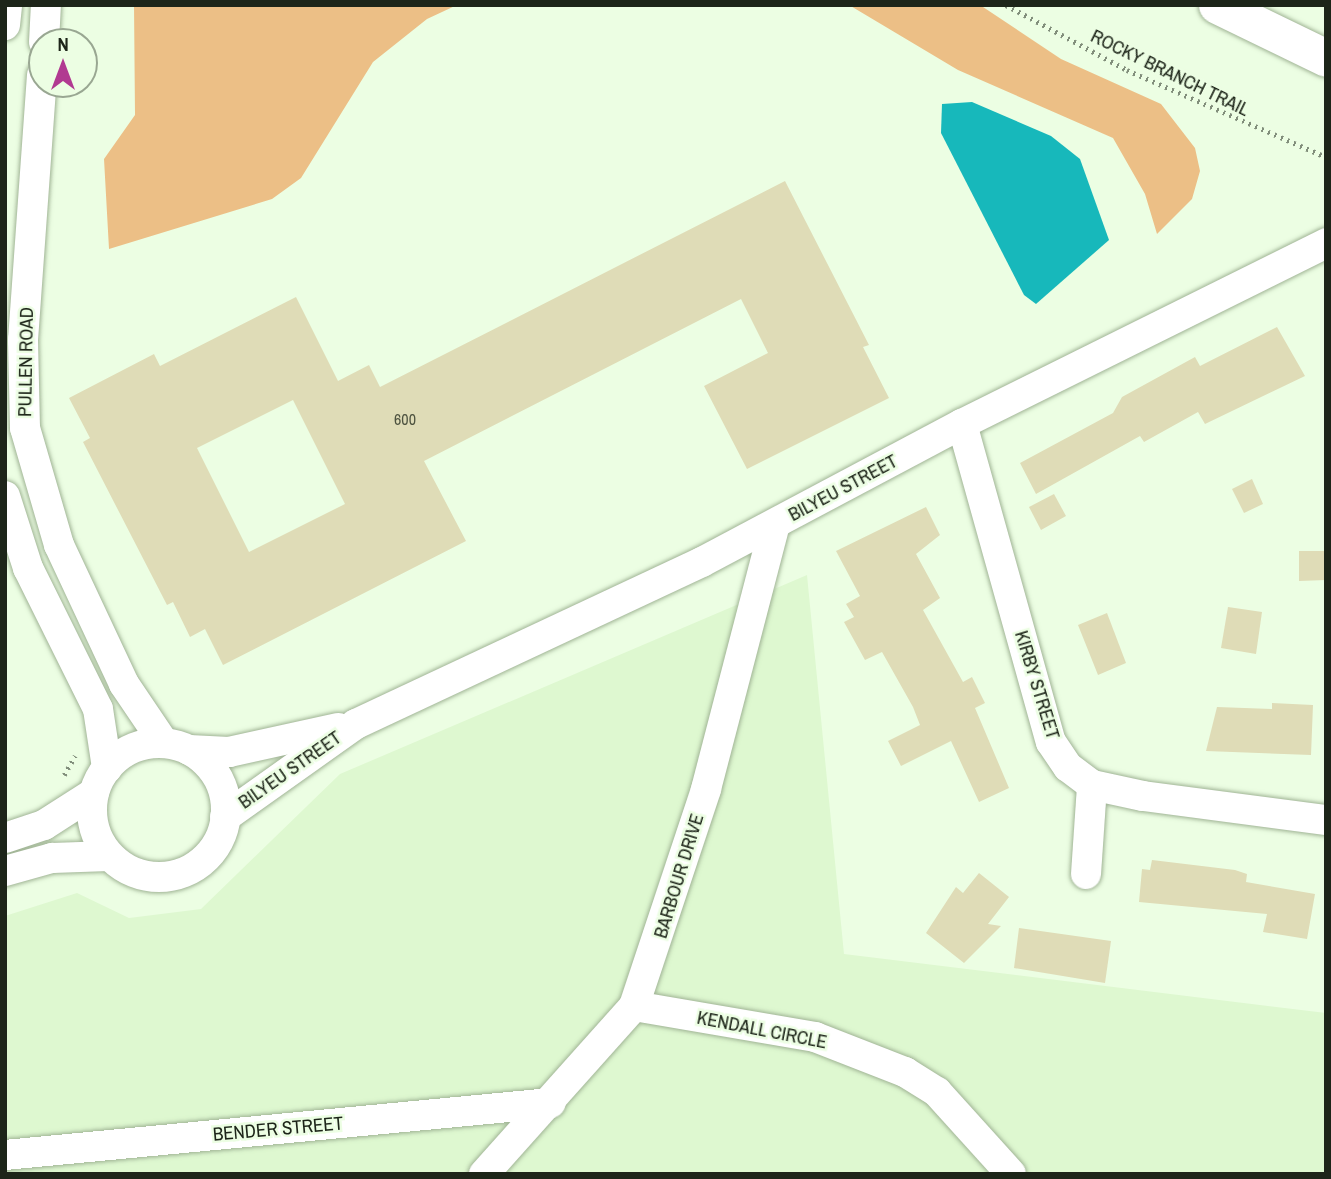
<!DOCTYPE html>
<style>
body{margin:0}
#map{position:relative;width:1331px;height:1179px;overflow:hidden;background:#ecfee3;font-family:"Archivo Narrow",sans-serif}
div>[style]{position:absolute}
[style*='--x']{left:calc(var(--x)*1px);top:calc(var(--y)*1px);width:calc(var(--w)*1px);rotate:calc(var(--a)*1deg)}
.built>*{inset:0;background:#def8d0}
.green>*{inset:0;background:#ecbf86}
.water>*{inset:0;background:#17b8bb}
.building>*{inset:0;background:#dfdcb7}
.path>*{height:4.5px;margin-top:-2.25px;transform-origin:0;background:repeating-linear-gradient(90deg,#818e7b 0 2px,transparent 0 7px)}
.roads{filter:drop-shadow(0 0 2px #a0b495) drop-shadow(0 0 2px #a0b495)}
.minor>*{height:30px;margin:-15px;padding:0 15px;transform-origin:15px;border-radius:15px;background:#fff}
.minor>.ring{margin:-15px;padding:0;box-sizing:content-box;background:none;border:30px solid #fff;border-radius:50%}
.major>*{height:37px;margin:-18.5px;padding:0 18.5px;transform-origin:18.5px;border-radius:18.5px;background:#fff}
span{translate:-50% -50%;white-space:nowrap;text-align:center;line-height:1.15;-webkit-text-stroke:5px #ecfee3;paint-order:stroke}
.number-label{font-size:16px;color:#4e5340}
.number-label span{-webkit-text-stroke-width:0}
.street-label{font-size:19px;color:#1d2519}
.frame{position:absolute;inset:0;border:7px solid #1d2519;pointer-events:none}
.north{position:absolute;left:28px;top:28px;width:70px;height:70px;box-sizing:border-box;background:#ecfee3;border:2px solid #99a792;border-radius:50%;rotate:0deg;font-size:19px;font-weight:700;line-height:28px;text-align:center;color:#1d2519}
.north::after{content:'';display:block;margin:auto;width:24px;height:32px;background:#b13a91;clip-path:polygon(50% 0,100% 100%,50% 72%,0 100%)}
</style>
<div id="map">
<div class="built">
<div style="clip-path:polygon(807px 575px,844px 954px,1326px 1013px,1326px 1174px,5px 1174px,5px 916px,77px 893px,129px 918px,201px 909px,340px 774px)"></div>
</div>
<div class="green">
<div style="clip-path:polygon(134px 5px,457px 5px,427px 19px,373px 62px,301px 178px,272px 199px,109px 249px,104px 159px,135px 115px)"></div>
<div style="clip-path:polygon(849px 5px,980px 5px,1061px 59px,1161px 104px,1195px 148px,1200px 171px,1192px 199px,1157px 234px,1145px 194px,1113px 138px,958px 70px)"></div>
</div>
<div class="water">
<div style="clip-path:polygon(972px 102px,1051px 136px,1080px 159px,1109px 240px,1036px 304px,1024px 295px,941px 133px,942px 104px)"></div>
</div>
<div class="building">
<div style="clip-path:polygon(evenodd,785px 181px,869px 345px,863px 347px,889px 398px,747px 469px,704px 386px,768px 353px,741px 299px,424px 461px,466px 541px,223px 665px,205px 629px,190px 637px,173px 602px,167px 605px,83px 442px,90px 438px,69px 398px,154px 354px,160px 366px,296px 297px,338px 381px,369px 365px,380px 387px,785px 181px,293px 400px,345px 504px,249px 552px,197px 448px,293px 400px)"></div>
<div style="clip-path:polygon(1277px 327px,1305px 376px,1205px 424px,1198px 412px,1144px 442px,1140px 436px,1036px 494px,1020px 463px,1113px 413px,1122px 397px,1195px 357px,1200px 366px)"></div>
<div style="clip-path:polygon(1252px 479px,1263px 504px,1244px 513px,1232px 489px)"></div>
<div style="clip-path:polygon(1054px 494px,1066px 516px,1041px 530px,1029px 507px)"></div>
<div style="clip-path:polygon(926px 507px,940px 535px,916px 554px,940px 598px,923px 610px,963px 682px,972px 677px,985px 703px,975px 708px,1009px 788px,979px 802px,951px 741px,901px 766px,888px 741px,920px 725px,913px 707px,882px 652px,865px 660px,844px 622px,854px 617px,846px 604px,860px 596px,836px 551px)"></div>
<div style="clip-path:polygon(1299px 551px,1326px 551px,1326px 580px,1299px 581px)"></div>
<div style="clip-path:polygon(1228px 607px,1262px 612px,1256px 654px,1221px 648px)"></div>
<div style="clip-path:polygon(1107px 613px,1126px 663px,1098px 675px,1078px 625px)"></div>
<div style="clip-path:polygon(1272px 703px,1313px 705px,1311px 755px,1206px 751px,1217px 707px,1272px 709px)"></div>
<div style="clip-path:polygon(1152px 860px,1235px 870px,1247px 874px,1246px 882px,1315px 894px,1307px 939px,1263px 932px,1267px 914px,1139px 902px,1142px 869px,1150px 870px)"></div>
<div style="clip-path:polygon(979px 873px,1009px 897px,988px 924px,1001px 926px,964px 963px,926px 933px,956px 887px,963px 893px)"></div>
<div style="clip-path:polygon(1019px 928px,1111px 941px,1105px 983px,1014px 968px)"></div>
</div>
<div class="path">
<div style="--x:1006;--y:5;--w:137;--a:28.2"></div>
<div style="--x:1127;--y:70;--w:217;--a:23.6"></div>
<div style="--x:64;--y:775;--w:22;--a:-60"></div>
</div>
<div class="roads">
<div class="minor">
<div style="--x:5;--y:25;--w:20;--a:-84"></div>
<div style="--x:44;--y:42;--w:37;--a:-87"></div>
<div style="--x:42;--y:75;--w:266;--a:94.1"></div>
<div style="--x:23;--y:340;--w:88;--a:88.7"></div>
<div style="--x:25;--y:428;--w:122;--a:73.8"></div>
<div style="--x:59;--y:545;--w:153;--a:64.9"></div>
<div style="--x:124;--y:684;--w:71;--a:55.9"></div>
<div style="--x:962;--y:424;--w:330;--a:74.4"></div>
<div style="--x:1051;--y:742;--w:30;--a:56"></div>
<div style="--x:1068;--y:767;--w:30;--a:37"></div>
<div style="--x:1092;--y:785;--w:52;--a:12.2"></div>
<div style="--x:1143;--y:796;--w:185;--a:7.5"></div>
<div style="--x:5;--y:496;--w:76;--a:72.3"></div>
<div style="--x:28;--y:568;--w:157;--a:63.6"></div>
<div style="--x:98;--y:709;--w:60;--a:81.3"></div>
<div class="ring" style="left:92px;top:743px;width:104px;height:104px"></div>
<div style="--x:189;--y:750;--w:40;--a:2.9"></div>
<div style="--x:229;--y:752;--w:112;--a:-12.4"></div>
<div style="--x:225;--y:817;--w:161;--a:-35.4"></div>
<div style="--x:356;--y:724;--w:382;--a:-25.1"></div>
<div style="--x:702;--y:562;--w:294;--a:-28"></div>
<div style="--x:962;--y:424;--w:407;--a:-26.4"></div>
<div style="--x:5;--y:838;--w:41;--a:-18.4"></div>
<div style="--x:44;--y:825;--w:59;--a:-32.6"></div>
<div style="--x:5;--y:871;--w:49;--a:-15.5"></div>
<div style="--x:52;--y:858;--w:57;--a:-2"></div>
<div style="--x:1086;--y:874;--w:89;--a:-86.1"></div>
<div style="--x:634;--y:1006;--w:184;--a:9.7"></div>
<div style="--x:815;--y:1037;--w:97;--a:21.3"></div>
<div style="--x:905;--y:1072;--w:38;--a:32"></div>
<div style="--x:937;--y:1092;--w:110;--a:47.9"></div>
<div style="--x:5;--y:1155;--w:548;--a:-5.44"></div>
<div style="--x:484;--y:1174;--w:225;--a:-48.2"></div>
<div style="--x:634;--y:1006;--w:229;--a:-71.6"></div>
<div style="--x:706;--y:789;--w:273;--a:-75.4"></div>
</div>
<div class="major">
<div style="--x:1217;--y:5;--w:121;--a:25.9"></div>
</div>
</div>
<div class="number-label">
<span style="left:405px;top:419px">600</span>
</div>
<div class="street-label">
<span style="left:1170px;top:73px;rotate:26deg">ROCKY BRANCH TRAIL</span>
<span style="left:26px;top:362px;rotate:-89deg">PULLEN ROAD</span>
<span style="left:843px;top:488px;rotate:-28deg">BILYEU STREET</span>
<span style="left:1037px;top:685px;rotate:73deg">KIRBY STREET</span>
<span style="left:290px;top:770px;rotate:-35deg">BILYEU STREET</span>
<span style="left:679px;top:876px;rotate:-73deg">BARBOUR DRIVE</span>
<span style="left:762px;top:1030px;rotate:11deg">KENDALL CIRCLE</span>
<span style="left:278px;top:1129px;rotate:-5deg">BENDER STREET</span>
</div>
<div class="frame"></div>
<div class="north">N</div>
</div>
